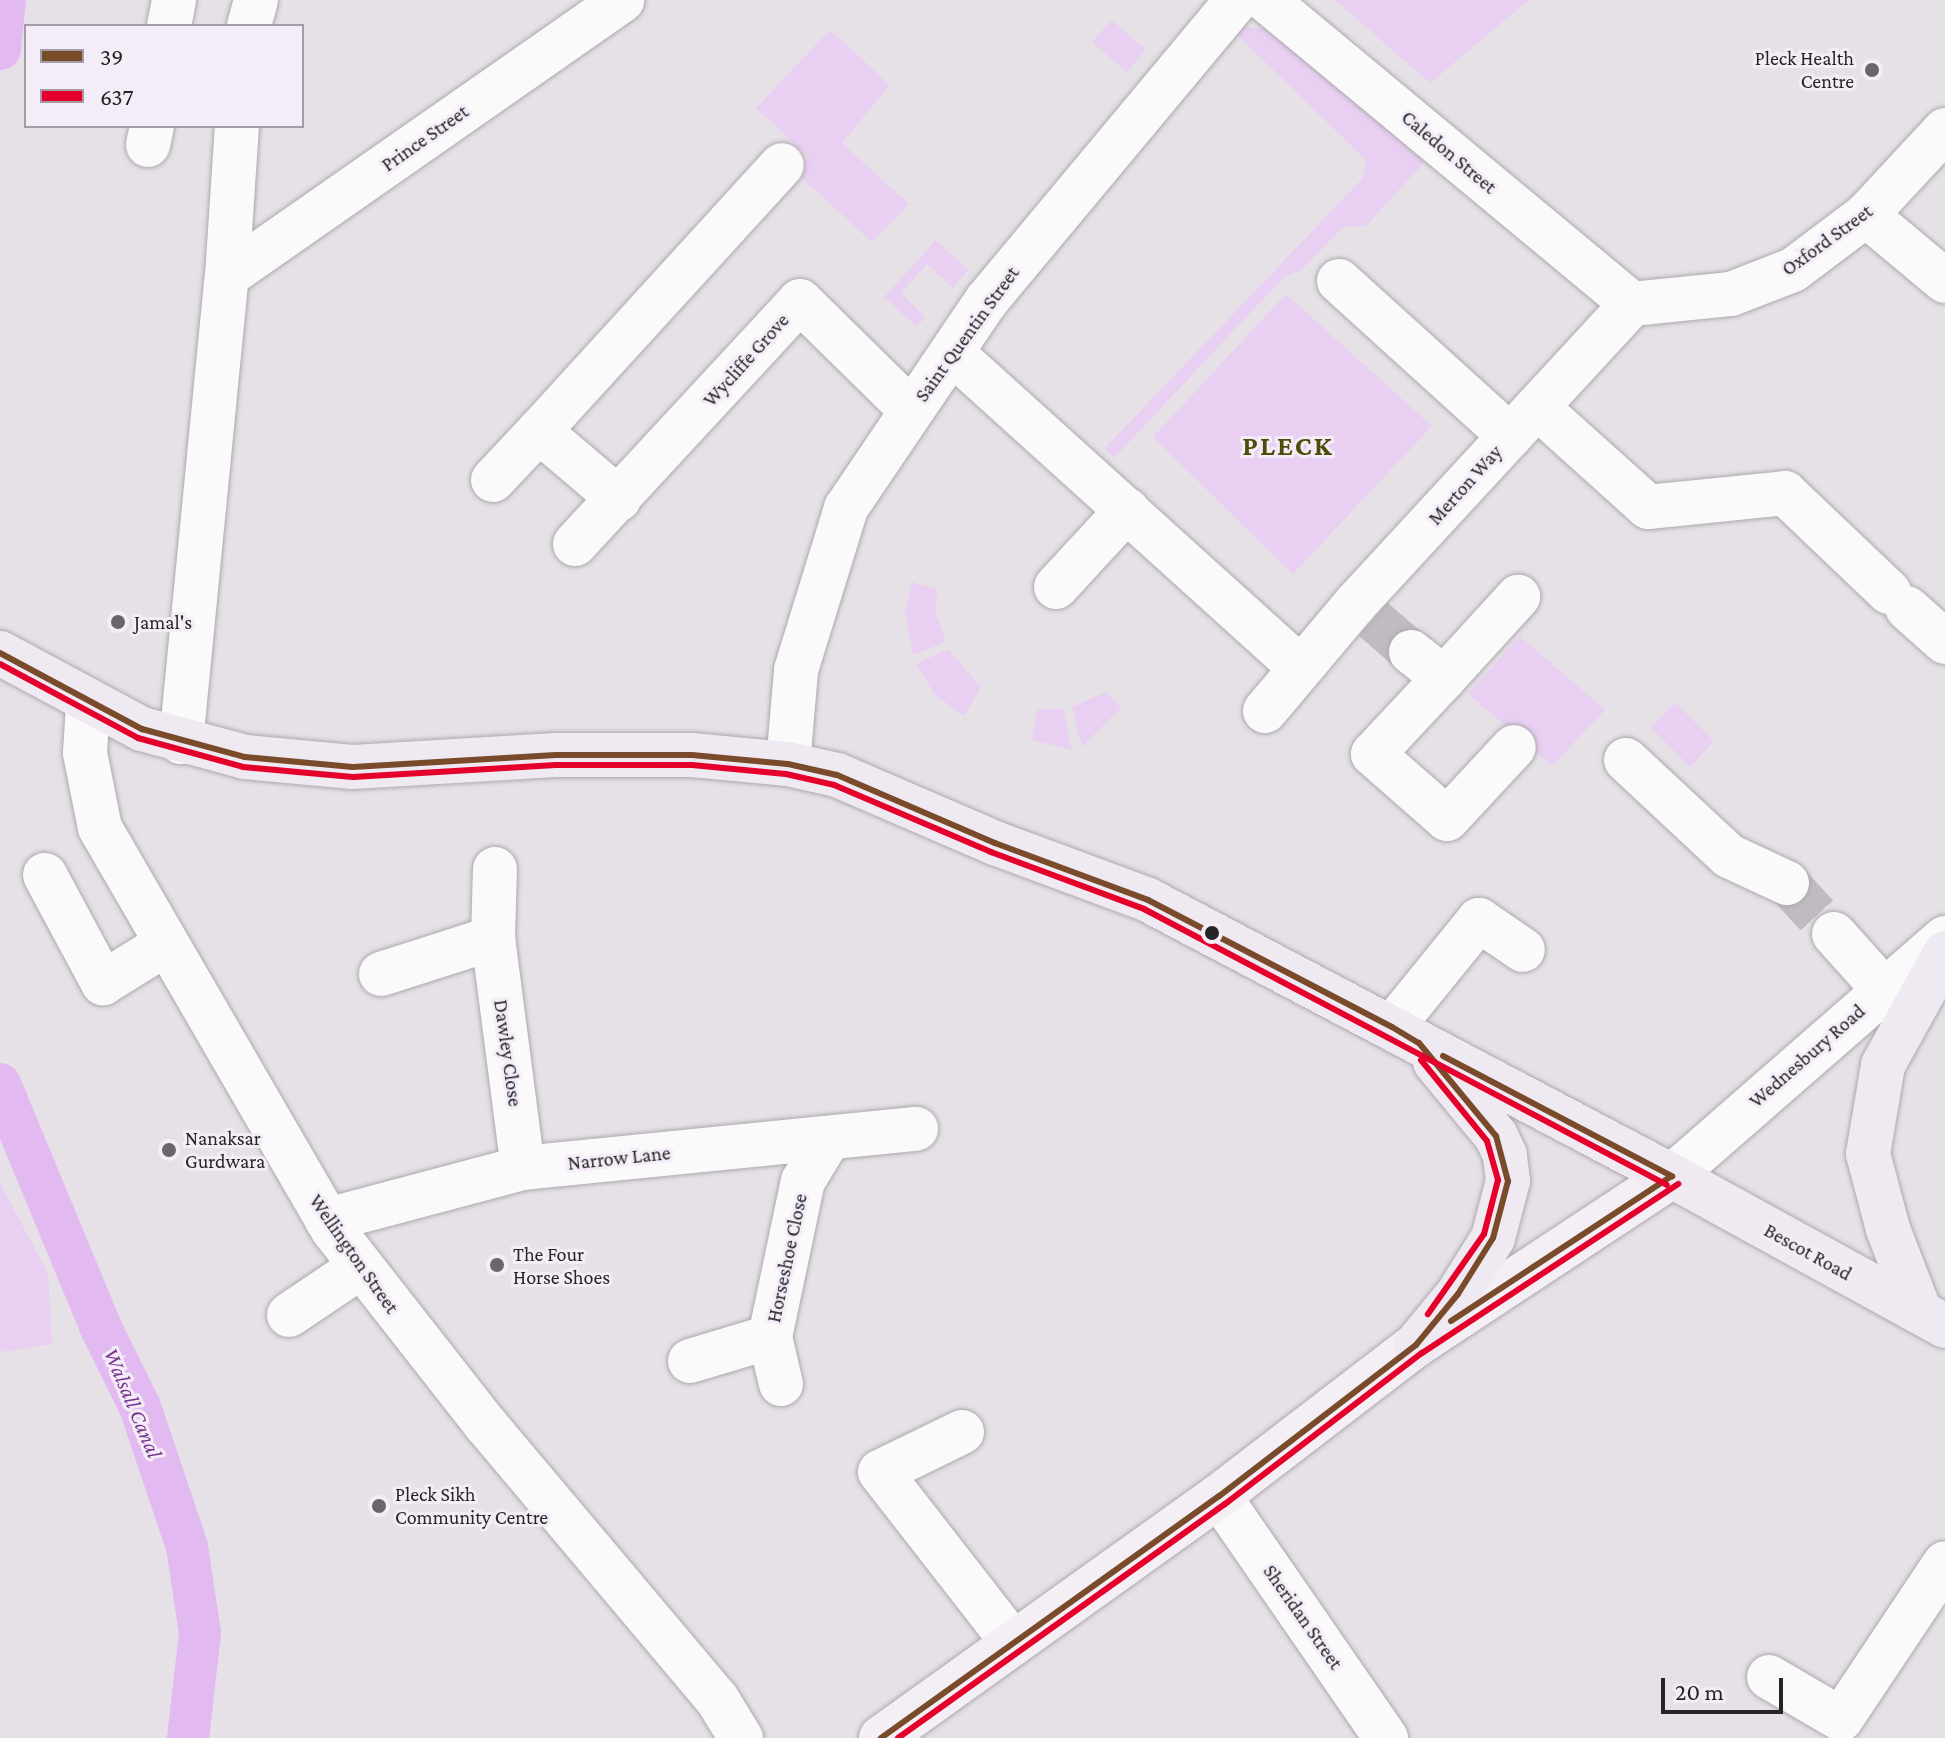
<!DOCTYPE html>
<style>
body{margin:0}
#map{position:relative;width:1945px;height:1738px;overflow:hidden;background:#e6e1e7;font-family:"Crimson Pro",serif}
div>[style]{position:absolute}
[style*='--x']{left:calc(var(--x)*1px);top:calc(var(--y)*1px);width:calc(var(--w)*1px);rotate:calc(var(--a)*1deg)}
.green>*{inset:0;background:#e9cff2}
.canal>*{height:42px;margin:-21px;padding:0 21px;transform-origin:21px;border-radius:21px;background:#e2baf1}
.minor-tunnel>*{height:44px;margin-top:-22px;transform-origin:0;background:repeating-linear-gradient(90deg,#c0bbc1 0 44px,transparent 0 66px)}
.roads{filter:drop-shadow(0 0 2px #ada9ae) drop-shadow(0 0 2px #ada9ae)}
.minor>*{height:44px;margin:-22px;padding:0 22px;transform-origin:22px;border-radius:22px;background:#fbfafb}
.major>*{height:44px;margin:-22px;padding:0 22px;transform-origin:22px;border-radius:22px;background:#f4eff5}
.highway>*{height:44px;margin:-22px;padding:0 22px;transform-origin:22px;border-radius:22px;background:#efe9f2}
.bus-1>*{height:6px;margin:-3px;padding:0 3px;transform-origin:3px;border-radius:3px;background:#7a4b2a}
.bus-2>*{height:6px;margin:-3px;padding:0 3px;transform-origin:3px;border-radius:3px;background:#e4002b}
.dots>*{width:22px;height:22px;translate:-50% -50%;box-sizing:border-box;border:4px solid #f4ecf7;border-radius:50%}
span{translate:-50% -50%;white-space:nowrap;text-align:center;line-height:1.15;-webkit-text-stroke:6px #f4ecf7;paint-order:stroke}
.poi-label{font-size:20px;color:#262427}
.right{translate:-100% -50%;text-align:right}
.left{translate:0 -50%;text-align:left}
.street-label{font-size:20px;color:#262427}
.water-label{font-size:22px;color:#77368d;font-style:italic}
.district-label{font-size:28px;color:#4e4b0b;font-weight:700;letter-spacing:2px}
.legend{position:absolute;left:24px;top:24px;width:280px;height:104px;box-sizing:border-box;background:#f4ecf7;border:2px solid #a29ca4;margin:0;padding:10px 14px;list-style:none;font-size:24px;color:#262427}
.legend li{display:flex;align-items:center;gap:16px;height:40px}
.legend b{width:40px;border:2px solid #a29ca4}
.scale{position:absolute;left:1661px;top:1678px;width:122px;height:36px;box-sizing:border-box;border:4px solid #262427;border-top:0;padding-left:10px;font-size:24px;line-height:28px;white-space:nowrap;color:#262427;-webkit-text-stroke:6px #f4ecf7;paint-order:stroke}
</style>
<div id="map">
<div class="green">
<div style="clip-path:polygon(1335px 0,1529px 0,1430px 83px)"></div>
<div style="clip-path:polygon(1112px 20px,1146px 50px,1127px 72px,1092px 42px)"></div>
<div style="clip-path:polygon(1245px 27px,1280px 30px,1431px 155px,1366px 226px,1343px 227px,1301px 270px,1284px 277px,1114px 458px,1105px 448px,1362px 179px,1366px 166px,1365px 159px,1234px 32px)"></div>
<div style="clip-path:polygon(830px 30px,890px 85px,842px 143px,909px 204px,872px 242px,795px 172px,809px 157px,756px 108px)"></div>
<div style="clip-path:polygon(936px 240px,968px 270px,953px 288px,927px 264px,901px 293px,925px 317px,917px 327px,884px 297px)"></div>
<div style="clip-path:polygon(1286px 294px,1432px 426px,1293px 574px,1153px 437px)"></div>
<div style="clip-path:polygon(912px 582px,937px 590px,936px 615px,946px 642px,913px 655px,905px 611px)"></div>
<div style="clip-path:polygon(1520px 636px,1605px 710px,1552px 766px,1468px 694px)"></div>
<div style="clip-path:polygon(948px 649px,981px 687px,964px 716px,935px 695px,916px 664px)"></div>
<div style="clip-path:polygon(1106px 692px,1122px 707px,1082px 747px,1072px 707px)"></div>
<div style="clip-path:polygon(1675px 702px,1714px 741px,1690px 767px,1651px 728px)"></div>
<div style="clip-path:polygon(1037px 709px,1063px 709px,1072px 750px,1032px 740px)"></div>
<div style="clip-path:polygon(0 1183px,48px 1273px,52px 1344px,0 1352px)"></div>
</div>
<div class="canal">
<div style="--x:0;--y:49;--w:49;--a:-84.2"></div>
<div style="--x:0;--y:1084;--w:262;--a:67.5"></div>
<div style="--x:100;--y:1326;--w:90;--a:63.7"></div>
<div style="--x:140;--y:1407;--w:148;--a:71.4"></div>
<div style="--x:187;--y:1547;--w:87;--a:81.4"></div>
<div style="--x:200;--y:1633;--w:106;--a:96.5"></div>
</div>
<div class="minor-tunnel">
<div style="--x:1373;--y:619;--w:50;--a:41"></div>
<div style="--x:1787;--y:883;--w:69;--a:47.3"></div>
</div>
<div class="roads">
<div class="minor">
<div style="--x:1266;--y:0;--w:476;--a:39.7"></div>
<div style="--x:169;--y:26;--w:26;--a:-79"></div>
<div style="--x:249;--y:26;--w:27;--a:-75"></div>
<div style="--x:148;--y:145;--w:19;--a:-78"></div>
<div style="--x:1866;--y:215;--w:103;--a:39.9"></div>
<div style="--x:227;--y:276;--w:482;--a:-34.9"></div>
<div style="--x:1339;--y:281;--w:231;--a:42.2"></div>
<div style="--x:1632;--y:304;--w:100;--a:-5.8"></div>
<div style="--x:1731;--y:294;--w:66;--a:-21.2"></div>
<div style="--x:1793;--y:270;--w:91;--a:-37"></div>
<div style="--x:1866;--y:215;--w:116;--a:-47.1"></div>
<div style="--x:952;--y:353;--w:470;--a:42.1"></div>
<div style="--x:1537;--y:407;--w:149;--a:42"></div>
<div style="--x:1648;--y:507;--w:138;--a:-5.8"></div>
<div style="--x:1785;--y:493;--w:144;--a:43.6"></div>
<div style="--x:539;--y:431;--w:360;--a:-47.6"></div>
<div style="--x:493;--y:480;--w:67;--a:-46.8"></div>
<div style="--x:539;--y:431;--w:105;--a:40.4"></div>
<div style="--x:575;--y:544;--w:331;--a:-47.2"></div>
<div style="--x:800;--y:301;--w:156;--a:44.5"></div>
<div style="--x:1056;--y:587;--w:105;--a:-47.3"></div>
<div style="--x:1907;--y:608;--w:51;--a:41.8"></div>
<div style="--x:1411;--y:652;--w:42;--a:38.2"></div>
<div style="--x:1444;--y:678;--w:104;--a:133.1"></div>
<div style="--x:1373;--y:754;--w:98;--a:41.3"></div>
<div style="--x:1447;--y:819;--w:98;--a:-47.1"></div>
<div style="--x:1444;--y:678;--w:110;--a:-47.6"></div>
<div style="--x:88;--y:704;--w:49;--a:93.5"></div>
<div style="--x:85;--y:753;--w:76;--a:78.7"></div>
<div style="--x:100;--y:828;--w:465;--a:59.9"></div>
<div style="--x:333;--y:1230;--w:248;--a:51.9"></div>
<div style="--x:486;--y:1425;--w:358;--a:49.9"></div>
<div style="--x:717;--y:1699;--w:46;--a:58.4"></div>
<div style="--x:1265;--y:711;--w:141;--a:-49.9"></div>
<div style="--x:1356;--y:603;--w:407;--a:-47.3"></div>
<div style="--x:181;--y:742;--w:468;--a:-84.4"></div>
<div style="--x:227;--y:276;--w:150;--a:-86.2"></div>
<div style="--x:1626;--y:760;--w:141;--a:43"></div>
<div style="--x:1729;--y:856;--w:64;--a:25"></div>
<div style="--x:788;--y:764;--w:94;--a:-85.1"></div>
<div style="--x:796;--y:670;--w:170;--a:-72.8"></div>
<div style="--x:846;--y:508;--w:251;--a:-55.9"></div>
<div style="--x:987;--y:300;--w:391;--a:-50.2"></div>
<div style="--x:495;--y:869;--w:69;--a:91.7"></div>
<div style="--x:493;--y:938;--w:232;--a:82.6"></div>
<div style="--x:45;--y:875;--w:123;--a:61.8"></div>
<div style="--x:103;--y:983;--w:74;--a:-31.8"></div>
<div style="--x:1834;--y:934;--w:75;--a:48.2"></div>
<div style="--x:381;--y:974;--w:118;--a:-17.8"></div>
<div style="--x:1392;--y:1027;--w:138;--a:-50.9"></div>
<div style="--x:1479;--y:920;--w:53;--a:34.3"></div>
<div style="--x:1672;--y:1176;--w:362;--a:-41.1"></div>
<div style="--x:327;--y:1220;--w:203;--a:-14.9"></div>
<div style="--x:523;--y:1168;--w:395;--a:-5.7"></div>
<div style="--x:289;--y:1315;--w:84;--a:-33.9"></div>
<div style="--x:690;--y:1361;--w:84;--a:-16.7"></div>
<div style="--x:781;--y:1384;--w:48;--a:-103.2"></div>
<div style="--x:770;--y:1337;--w:159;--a:-78.1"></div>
<div style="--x:803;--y:1181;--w:50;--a:-58.8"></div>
<div style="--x:962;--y:1432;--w:91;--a:154"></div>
<div style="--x:880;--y:1472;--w:217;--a:52.1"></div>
<div style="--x:1219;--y:1496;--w:294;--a:55.4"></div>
<div style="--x:1769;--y:1677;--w:83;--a:30.3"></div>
<div style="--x:1841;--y:1719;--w:187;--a:-56.3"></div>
</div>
<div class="major">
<div style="--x:881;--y:1738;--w:416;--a:-35.6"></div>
<div style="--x:1219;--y:1496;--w:248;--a:-37.5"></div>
<div style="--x:1416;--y:1345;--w:307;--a:-33.4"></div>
</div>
<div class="highway">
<div style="--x:0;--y:653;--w:161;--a:28.2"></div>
<div style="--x:142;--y:729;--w:107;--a:15.2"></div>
<div style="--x:245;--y:757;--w:108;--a:5.3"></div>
<div style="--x:353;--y:767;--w:203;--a:-3.4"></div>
<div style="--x:556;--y:755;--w:136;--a:0"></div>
<div style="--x:692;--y:755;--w:96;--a:5.4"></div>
<div style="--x:788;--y:764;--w:50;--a:12.7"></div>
<div style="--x:837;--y:775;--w:172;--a:23.3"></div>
<div style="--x:995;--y:843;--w:163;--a:20.4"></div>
<div style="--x:1148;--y:900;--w:592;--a:27.78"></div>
<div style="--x:1672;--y:1176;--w:311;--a:28.8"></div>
<div style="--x:1920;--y:1312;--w:89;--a:-111.1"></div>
<div style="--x:1888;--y:1229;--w:78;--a:-104.9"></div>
<div style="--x:1868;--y:1154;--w:90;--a:-80.4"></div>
<div style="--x:1883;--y:1065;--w:128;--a:-61"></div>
<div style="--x:1416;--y:1345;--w:66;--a:-50.5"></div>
<div style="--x:1458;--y:1294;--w:66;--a:-58"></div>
<div style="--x:1493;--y:1238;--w:59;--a:-75.3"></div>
<div style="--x:1508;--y:1181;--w:26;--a:-97"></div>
<div style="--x:1505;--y:1155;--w:21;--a:-115"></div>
<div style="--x:1496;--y:1136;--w:96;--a:-129.5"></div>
</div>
</div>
<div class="bus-1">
<div style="--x:0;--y:653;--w:161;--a:28.2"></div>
<div style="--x:142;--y:729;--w:107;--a:15.2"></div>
<div style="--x:245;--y:757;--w:108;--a:5.3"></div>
<div style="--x:353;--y:767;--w:203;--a:-3.4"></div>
<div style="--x:556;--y:755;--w:136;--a:0"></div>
<div style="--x:692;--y:755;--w:96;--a:5.4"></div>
<div style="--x:788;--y:764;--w:50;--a:12.7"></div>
<div style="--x:837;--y:775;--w:172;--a:23.3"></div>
<div style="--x:995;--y:843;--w:163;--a:20.4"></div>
<div style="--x:1148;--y:900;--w:275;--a:27.5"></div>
<div style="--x:1392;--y:1027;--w:31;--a:31"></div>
<div style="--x:1419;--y:1043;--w:121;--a:50.4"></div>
<div style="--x:1496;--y:1136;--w:47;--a:75.1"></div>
<div style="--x:1508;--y:1181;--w:59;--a:104.7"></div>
<div style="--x:1493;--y:1238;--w:66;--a:122"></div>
<div style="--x:1458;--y:1294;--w:66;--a:129.5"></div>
<div style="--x:1416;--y:1345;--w:248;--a:142.5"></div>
<div style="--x:1219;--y:1496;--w:416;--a:144.4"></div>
<div style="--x:1443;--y:1056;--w:259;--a:27.7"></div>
<div style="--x:1451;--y:1321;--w:264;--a:-33.3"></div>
</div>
<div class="bus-2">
<div style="--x:0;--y:664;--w:157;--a:28.2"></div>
<div style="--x:138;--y:738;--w:109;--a:15.4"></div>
<div style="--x:243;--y:767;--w:110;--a:5.2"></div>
<div style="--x:353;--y:777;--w:203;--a:-3.4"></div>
<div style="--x:556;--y:765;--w:136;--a:0"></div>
<div style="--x:692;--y:765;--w:94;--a:5.5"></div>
<div style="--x:786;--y:774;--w:49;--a:12.9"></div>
<div style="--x:834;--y:785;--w:171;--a:23.1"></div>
<div style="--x:991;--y:852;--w:163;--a:20.4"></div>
<div style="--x:1144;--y:909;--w:591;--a:27.82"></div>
<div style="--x:1421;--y:1060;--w:104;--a:50.8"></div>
<div style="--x:1487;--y:1141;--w:41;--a:74.2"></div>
<div style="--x:1498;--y:1180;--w:56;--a:104.5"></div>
<div style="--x:1484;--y:1234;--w:98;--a:125"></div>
<div style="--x:898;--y:1738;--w:402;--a:-35.6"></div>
<div style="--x:1225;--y:1504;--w:248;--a:-37.5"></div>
<div style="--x:1422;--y:1353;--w:307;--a:-33.4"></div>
</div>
<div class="dots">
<div style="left:1872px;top:70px;background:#69666a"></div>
<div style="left:118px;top:622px;background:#69666a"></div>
<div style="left:1212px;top:933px;background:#262427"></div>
<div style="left:169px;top:1150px;background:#69666a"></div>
<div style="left:497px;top:1265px;background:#69666a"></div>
<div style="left:379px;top:1506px;background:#69666a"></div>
</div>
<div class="poi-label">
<span class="right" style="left:1854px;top:70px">Pleck Health<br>Centre</span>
<span class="left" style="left:134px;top:622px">Jamal's</span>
<span class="left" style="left:185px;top:1150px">Nanaksar<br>Gurdwara</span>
<span class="left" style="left:513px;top:1266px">The Four<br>Horse Shoes</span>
<span class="left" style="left:395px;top:1506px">Pleck Sikh<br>Community Centre</span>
</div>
<div class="street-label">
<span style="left:425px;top:138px;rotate:-35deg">Prince Street</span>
<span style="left:1449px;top:152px;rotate:40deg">Caledon Street</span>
<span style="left:1827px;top:240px;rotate:-36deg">Oxford Street</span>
<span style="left:967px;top:334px;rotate:-54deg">Saint Quentin Street</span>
<span style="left:746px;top:360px;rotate:-48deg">Wycliffe Grove</span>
<span style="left:1465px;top:485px;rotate:-48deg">Merton Way</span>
<span style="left:508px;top:1053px;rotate:82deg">Dawley Close</span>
<span style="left:1807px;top:1056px;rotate:-41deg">Wednesbury Road</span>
<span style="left:619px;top:1158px;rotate:-6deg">Narrow Lane</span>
<span style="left:1808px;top:1252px;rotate:29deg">Bescot Road</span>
<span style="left:354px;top:1254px;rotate:55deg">Wellington Street</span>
<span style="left:787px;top:1258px;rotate:-78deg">Horseshoe Close</span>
<span style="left:1303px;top:1617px;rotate:55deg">Sheridan Street</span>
</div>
<div class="water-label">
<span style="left:133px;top:1403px;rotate:67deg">Walsall Canal</span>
</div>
<div class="district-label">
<span style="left:1288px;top:446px">PLECK</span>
</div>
<ul class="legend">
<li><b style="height:10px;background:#7a4b2a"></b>39</li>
<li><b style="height:10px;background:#e4002b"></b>637</li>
</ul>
<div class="scale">20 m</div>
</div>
